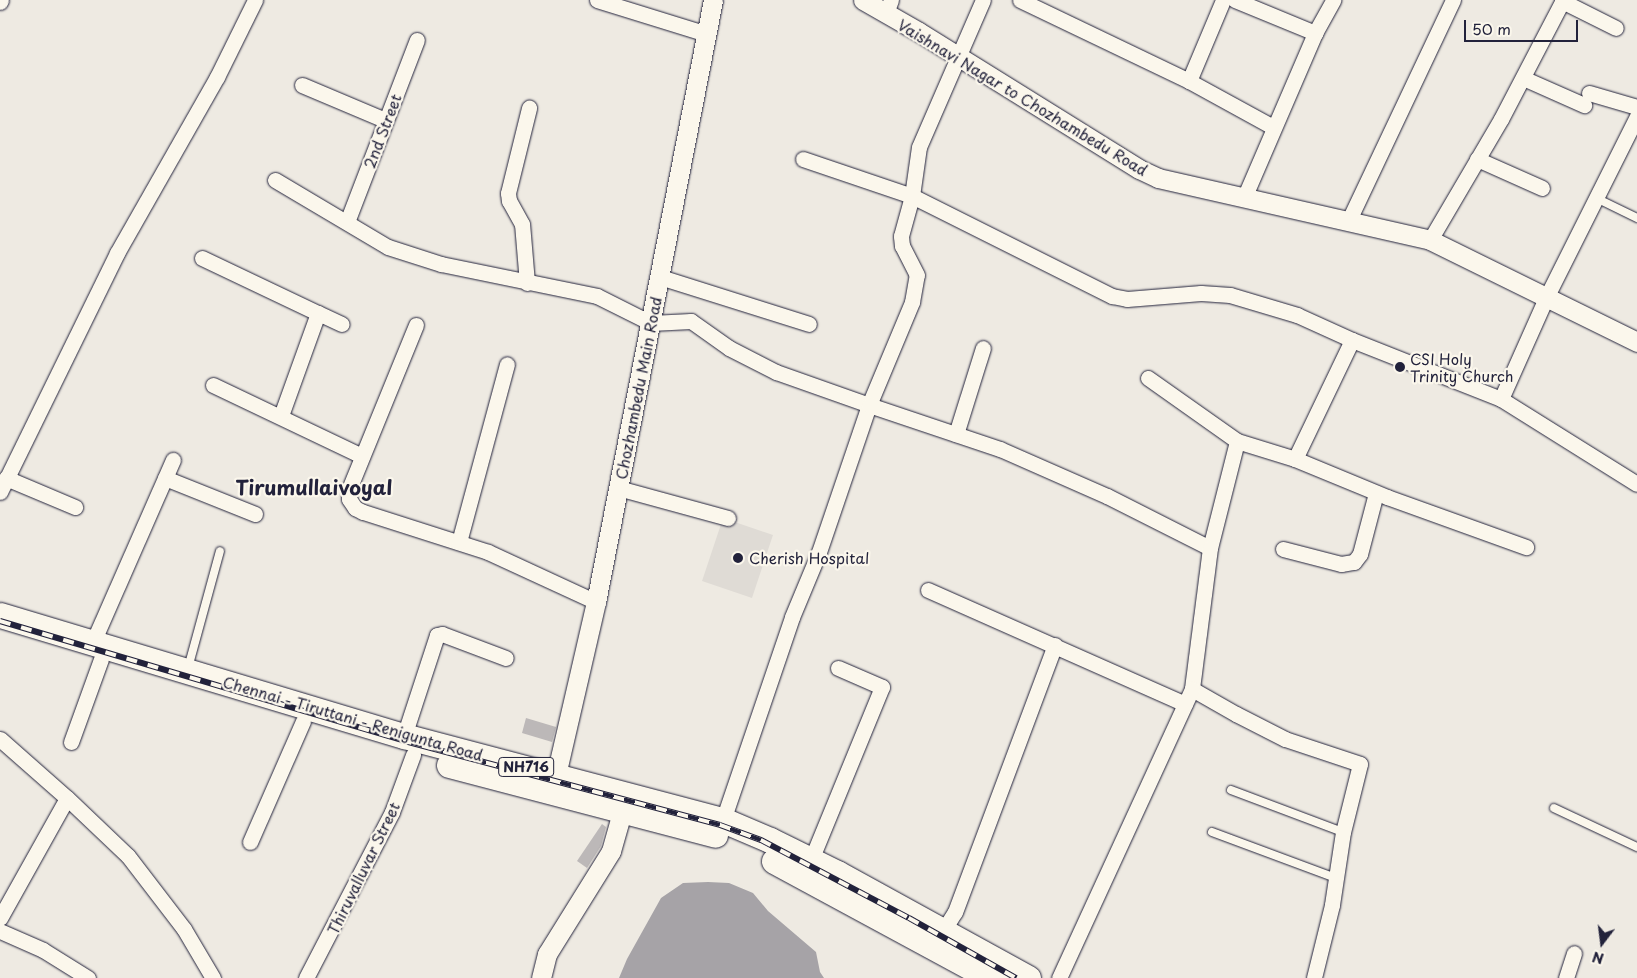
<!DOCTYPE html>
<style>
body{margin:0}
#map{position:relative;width:1637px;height:978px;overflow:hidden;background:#eeeae2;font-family:"Playpen Sans",sans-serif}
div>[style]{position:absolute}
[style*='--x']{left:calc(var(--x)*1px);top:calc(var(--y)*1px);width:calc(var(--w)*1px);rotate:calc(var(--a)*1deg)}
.built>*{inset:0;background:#dfdbd5}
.water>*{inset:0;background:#a6a3a7}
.building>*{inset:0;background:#bcb8b8}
.roads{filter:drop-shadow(0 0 1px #22223b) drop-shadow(0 0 1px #22223b)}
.service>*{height:8px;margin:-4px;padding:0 4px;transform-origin:4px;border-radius:4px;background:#fbf7ec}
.minor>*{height:15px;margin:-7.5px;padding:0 7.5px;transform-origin:7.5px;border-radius:7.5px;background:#fbf7ec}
.tertiary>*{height:19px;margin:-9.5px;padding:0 9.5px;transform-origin:9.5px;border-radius:9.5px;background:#fbf7ec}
.trunk>*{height:25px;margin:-12.5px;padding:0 12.5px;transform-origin:12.5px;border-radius:12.5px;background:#fbf7ec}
.rail>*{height:5.5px;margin-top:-2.75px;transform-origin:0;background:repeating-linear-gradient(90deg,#fbf7ec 0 11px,#22223b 0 22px);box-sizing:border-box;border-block:1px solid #22223b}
.dots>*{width:14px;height:14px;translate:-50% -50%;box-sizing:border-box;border:2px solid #fbf7ec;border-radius:50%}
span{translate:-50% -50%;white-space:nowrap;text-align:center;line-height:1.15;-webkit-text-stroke:4.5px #fbf7ec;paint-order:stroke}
.shield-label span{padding:1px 4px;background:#fbf7ec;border:1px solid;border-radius:4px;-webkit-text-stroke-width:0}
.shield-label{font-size:14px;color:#22223b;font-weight:700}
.street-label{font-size:15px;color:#22223b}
.poi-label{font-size:15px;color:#22223b}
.left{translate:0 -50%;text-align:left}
.district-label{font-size:20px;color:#22223b;font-weight:700}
.north{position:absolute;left:1577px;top:918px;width:50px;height:50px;-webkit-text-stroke:4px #fbf7ec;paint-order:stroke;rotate:195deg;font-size:14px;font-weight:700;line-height:20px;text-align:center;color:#22223b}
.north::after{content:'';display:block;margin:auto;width:18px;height:22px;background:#22223b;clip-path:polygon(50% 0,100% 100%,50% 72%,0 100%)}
.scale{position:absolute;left:1464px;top:20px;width:114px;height:22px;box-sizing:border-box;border:2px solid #22223b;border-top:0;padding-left:6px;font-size:15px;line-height:18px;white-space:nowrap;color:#22223b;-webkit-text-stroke:4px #fbf7ec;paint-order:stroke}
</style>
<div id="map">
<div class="built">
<div style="clip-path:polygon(723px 518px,773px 535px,752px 598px,702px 581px)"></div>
</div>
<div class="water">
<div style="clip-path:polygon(708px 882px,729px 883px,753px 893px,768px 911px,816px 952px,820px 972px,824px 978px,619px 978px,627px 959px,661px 898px,683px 883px)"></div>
</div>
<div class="building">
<div style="clip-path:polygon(526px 718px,556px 727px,552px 742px,522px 733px)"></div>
<div style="clip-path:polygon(602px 824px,606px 827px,601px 846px,587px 868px,577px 861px)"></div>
</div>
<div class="roads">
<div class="service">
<div style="--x:1596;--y:198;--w:46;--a:26"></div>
<div style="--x:188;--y:668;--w:121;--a:-74.7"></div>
<div style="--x:1231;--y:790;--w:120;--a:20.6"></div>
<div style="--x:1554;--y:808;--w:92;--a:25.2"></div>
<div style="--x:1212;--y:832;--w:132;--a:20.4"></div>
</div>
<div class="minor">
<div style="--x:597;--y:0;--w:115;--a:17.2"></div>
<div style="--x:1020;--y:0;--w:187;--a:25.6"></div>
<div style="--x:1189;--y:81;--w:96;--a:28.7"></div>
<div style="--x:1235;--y:0;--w:87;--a:22.4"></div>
<div style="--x:1315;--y:33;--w:38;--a:-61"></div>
<div style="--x:1562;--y:1;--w:60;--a:26.6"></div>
<div style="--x:0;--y:2;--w:2;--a:-63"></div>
<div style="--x:886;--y:13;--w:14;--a:-69"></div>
<div style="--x:1523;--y:78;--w:67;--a:23.9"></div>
<div style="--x:1189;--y:81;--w:88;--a:-67.2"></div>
<div style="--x:302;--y:85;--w:90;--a:22.9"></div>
<div style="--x:1589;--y:93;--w:50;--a:16.3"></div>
<div style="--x:803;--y:159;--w:115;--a:18.7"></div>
<div style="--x:912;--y:196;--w:224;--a:26.6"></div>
<div style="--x:1112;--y:296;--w:15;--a:11"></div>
<div style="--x:1127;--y:299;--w:74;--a:-4.6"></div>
<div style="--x:1201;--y:293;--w:29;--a:4"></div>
<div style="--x:1230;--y:295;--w:70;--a:16.6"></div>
<div style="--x:1297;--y:315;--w:60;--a:24.4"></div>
<div style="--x:1352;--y:340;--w:160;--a:21.6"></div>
<div style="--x:1501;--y:399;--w:160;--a:32"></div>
<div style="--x:1477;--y:159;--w:71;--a:24"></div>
<div style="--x:275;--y:180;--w:131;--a:30.7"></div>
<div style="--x:388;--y:247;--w:56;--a:17.8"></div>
<div style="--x:441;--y:264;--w:159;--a:11.6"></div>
<div style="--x:597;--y:296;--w:60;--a:26.6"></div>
<div style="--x:651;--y:323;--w:40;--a:-2.9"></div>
<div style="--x:691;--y:321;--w:47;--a:35.4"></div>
<div style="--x:729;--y:348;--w:53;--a:27.1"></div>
<div style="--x:776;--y:372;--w:99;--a:19.5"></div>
<div style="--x:869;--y:405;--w:112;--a:-67.3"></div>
<div style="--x:912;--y:302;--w:27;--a:-80"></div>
<div style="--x:917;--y:275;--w:33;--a:-117"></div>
<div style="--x:902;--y:246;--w:10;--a:-96"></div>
<div style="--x:901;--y:236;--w:41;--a:-74.6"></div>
<div style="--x:912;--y:196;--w:49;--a:-81.9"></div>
<div style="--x:919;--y:147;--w:160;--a:-66.5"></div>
<div style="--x:1244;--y:198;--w:180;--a:-66.7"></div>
<div style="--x:347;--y:222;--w:195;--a:-69"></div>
<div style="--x:1348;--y:222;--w:246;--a:-64.7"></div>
<div style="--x:1430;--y:240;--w:140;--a:-59.6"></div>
<div style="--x:1501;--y:119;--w:134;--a:-62.5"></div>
<div style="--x:202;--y:258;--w:128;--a:25.4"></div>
<div style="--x:318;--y:313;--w:109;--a:109.8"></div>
<div style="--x:660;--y:277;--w:156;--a:17.5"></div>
<div style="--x:527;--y:283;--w:59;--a:-94.8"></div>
<div style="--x:522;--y:224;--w:26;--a:-119"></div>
<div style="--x:509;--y:201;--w:8;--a:-97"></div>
<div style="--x:508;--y:193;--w:88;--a:-76.1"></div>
<div style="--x:318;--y:313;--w:26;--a:25"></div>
<div style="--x:416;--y:325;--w:177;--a:112.2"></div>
<div style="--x:349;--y:489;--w:10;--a:90"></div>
<div style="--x:349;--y:499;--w:11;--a:56"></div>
<div style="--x:355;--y:508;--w:9;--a:27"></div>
<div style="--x:363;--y:512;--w:131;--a:17.7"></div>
<div style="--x:488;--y:552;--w:119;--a:24.8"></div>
<div style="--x:1148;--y:378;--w:109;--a:35.3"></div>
<div style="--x:213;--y:385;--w:165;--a:25.5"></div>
<div style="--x:1501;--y:399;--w:111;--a:-66"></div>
<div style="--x:1546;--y:298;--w:203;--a:-63.4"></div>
<div style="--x:956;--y:434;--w:90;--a:-72.6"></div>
<div style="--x:1295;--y:459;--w:132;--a:-64.4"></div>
<div style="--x:6;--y:478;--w:75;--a:22.8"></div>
<div style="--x:165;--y:478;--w:97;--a:21.8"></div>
<div style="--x:618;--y:488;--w:114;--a:15.3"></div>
<div style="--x:0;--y:492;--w:266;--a:-63.9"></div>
<div style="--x:117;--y:253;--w:202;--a:-60.4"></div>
<div style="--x:217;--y:77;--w:86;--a:-63.7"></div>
<div style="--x:459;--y:542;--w:184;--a:-74.9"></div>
<div style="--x:1210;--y:548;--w:110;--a:-75.8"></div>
<div style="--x:1237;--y:441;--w:61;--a:17.2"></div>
<div style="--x:1295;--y:459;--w:100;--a:22.4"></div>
<div style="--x:1387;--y:497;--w:148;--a:19.8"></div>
<div style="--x:1283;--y:549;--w:60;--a:14.5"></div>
<div style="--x:1341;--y:564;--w:13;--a:-9"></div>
<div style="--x:1354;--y:562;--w:10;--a:-53"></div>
<div style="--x:1360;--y:554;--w:63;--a:-75.3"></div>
<div style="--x:928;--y:590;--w:281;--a:23.9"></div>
<div style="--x:93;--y:642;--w:199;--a:-66.3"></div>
<div style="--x:1192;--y:689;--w:51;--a:29.6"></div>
<div style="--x:1236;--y:714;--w:55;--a:27"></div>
<div style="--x:1285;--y:739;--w:79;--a:18.4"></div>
<div style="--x:1360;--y:764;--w:70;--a:104"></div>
<div style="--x:1343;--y:832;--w:74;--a:98.6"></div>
<div style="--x:1332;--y:905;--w:75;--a:103.9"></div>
<div style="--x:404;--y:736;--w:106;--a:-71.9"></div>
<div style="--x:437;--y:635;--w:5;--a:-11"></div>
<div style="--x:442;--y:634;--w:68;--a:20.6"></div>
<div style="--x:0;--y:739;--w:89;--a:41.4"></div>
<div style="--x:67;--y:798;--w:84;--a:43.6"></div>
<div style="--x:128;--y:856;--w:92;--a:52.5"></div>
<div style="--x:184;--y:929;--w:57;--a:59.4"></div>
<div style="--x:71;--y:742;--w:88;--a:-70.1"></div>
<div style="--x:723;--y:820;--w:214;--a:-71.2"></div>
<div style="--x:792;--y:617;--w:70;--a:-67.4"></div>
<div style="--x:819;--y:552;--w:155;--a:-71.2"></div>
<div style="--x:869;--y:405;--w:138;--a:18.6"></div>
<div style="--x:1000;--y:449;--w:117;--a:23.7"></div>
<div style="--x:1107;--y:496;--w:115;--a:26.8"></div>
<div style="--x:1210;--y:548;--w:142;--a:97.3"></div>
<div style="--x:1192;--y:689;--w:318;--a:114.7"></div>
<div style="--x:250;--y:842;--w:132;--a:-66.3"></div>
<div style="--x:811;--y:860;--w:187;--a:-67.7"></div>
<div style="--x:882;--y:687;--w:48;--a:-156.6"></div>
<div style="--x:0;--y:918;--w:137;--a:-60.8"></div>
<div style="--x:0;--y:931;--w:47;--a:23.8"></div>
<div style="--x:43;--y:950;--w:53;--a:31.9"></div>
<div style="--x:943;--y:931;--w:22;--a:-58"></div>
<div style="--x:955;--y:912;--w:285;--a:-69.5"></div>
<div style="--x:306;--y:978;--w:187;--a:-62.6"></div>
<div style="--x:392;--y:812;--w:61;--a:-69.8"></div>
<div style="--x:1566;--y:978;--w:26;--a:-72"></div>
</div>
<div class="tertiary">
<div style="--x:863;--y:0;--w:64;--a:29.7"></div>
<div style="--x:919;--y:32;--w:259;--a:31.9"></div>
<div style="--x:1139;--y:169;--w:21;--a:25"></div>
<div style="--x:1158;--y:178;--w:279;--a:12.8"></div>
<div style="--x:1430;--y:240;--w:231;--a:26.2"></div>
<div style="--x:556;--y:775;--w:178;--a:-77"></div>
<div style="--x:596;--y:602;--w:613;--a:-79"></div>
<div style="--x:541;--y:978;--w:25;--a:-76"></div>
<div style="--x:547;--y:954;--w:121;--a:-58.1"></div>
<div style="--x:611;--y:851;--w:55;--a:-74.2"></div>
</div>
<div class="trunk">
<div style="--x:0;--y:615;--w:422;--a:16.7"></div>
<div style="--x:404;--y:736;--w:330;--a:14.8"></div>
<div style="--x:723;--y:820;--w:51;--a:23.1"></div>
<div style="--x:770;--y:840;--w:75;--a:26.2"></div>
<div style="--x:837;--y:873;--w:218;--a:28.8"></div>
<div style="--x:449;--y:765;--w:275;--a:14.7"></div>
<div style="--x:774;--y:861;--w:246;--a:28.4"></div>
</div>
</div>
<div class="rail">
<div style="--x:0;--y:621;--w:418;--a:16.5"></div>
<div style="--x:401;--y:740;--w:330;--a:14.9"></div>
<div style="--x:720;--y:825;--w:44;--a:20.1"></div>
<div style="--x:761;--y:840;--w:167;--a:27.8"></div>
<div style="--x:909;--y:918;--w:123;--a:29.3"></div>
</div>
<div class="dots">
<div style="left:1400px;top:367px;background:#22223b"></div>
<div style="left:738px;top:558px;background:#22223b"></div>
</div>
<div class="shield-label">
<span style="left:526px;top:767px">NH716</span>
</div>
<div class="street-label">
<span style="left:1023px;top:97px;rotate:31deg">Vaishnavi Nagar to Chozhambedu Road</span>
<span style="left:382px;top:131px;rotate:-69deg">2nd Street</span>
<span style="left:638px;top:388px;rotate:-79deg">Chozhambedu Main Road</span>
<span style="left:353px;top:718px;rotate:16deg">Chennai - Tiruttani - Renigunta Road</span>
<span style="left:363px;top:868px;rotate:-64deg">Thiruvalluvar Street</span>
</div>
<div class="poi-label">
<span class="left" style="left:1410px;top:367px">CSI Holy<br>Trinity Church</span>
<span class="left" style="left:749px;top:558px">Cherish Hospital</span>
</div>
<div class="district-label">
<span style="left:314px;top:487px">Tirumullaivoyal</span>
</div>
<div class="north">N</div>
<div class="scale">50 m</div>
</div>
